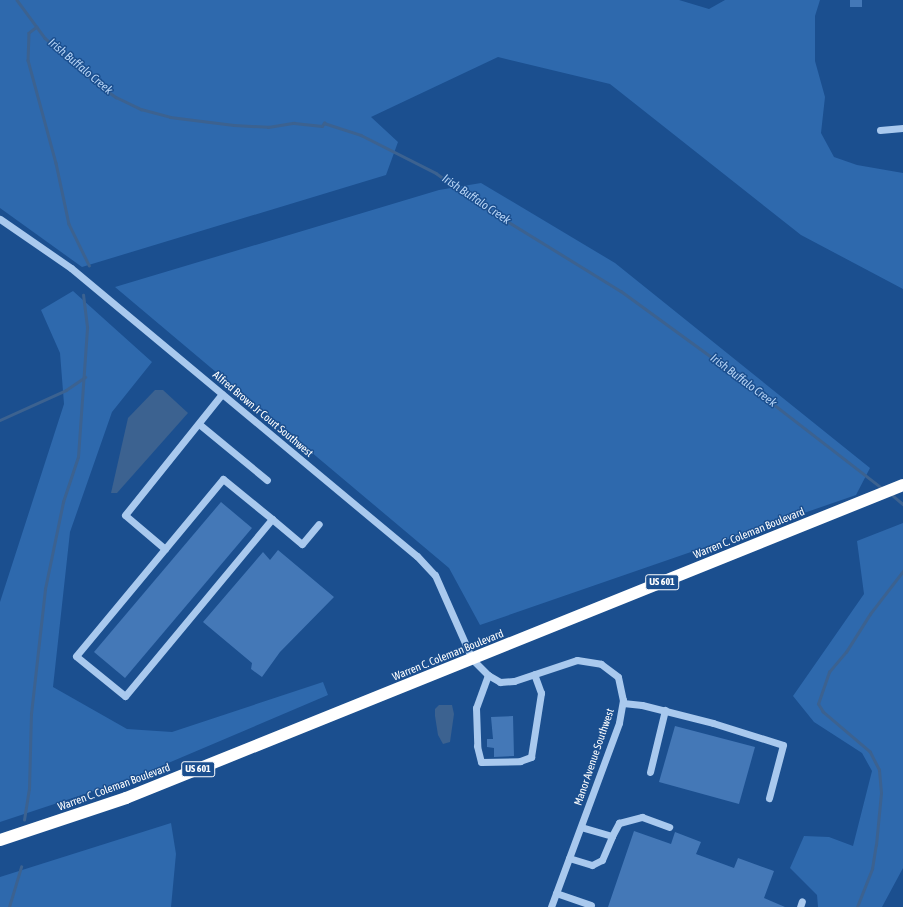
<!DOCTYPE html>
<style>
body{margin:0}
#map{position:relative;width:903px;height:907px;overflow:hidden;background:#1b4f8f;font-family:"Asap Condensed",sans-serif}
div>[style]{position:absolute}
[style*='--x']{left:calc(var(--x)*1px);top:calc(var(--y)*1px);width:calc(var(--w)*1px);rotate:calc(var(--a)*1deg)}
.green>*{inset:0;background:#2e69ad}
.water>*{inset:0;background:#3c6290}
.stream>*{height:2.5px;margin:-1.25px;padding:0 1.25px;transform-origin:1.25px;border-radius:1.25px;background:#3c6290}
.building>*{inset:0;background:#4478b7}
.minor>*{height:7px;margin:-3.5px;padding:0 3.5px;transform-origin:3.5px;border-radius:3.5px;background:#a9c9ee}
.highway>*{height:12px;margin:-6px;padding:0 6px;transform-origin:6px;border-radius:6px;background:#fff}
span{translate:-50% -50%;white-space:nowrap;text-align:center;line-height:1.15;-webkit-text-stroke:3px #1b4f8f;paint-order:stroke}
.shield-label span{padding:1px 3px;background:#1b4f8f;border:1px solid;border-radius:3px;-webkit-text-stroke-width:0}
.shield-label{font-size:10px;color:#fff;font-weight:700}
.street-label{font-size:11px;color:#fff}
.water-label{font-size:12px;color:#b5d3f5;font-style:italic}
</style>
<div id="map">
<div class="green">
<div style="clip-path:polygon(0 0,679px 0,709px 9px,725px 0,820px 0,815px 16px,815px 61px,825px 97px,821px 133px,834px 157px,857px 165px,903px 173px,903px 289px,801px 235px,610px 84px,498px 57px,371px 117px,398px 142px,386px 175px,82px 267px,0 208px)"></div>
<div style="clip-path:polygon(481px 183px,615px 263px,870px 468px,856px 495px,480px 625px,449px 568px,115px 287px,439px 190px)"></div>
<div style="clip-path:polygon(73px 291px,152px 362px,112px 412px,70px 532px,53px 687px,127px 729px,172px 732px,323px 682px,328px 695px,133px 778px,0 822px,0 602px,64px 404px,60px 353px,41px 310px)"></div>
<div style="clip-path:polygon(903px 523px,903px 868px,882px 907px,818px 907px,817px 895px,790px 868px,804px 836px,829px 837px,853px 846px,872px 771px,862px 753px,814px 722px,793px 696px,864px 594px,857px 541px)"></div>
<div style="clip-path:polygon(171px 823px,176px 854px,171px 907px,0 907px,0 877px)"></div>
</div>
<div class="water">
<div style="clip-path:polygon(155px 390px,163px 390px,188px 413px,117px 493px,111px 493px,128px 418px)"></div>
<div style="clip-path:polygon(439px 705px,452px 705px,454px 714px,450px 742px,443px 744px,438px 735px,435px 716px,435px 709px)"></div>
</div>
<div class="stream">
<div style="--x:17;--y:0;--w:47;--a:53.6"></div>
<div style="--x:45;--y:38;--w:67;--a:41.3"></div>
<div style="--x:95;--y:82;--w:26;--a:36"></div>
<div style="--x:116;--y:97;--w:28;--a:26"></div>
<div style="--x:141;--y:109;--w:30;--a:15"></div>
<div style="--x:170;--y:117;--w:64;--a:7.1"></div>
<div style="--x:234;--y:125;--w:34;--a:3"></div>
<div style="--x:268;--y:127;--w:26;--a:-9"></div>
<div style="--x:294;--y:123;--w:28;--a:6"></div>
<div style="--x:322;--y:126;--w:4;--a:-56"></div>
<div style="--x:324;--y:123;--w:39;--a:18"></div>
<div style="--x:361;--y:135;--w:84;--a:26.9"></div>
<div style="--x:436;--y:173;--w:55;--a:35.4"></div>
<div style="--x:481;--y:205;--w:164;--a:31.6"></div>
<div style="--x:621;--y:291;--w:132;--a:36.1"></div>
<div style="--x:728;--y:369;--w:196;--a:37.7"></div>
<div style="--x:37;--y:27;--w:10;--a:143"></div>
<div style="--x:29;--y:33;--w:27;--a:92"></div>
<div style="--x:28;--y:60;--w:107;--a:74.8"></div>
<div style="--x:56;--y:163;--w:62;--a:78"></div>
<div style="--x:69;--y:224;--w:46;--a:64"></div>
<div style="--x:0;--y:420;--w:72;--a:-24.4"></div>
<div style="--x:66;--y:390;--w:23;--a:-34"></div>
<div style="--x:891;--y:494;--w:16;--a:40"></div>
<div style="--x:24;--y:820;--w:31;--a:-81"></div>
<div style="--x:29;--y:789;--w:75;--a:-88.5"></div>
<div style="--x:31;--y:714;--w:126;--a:-83.6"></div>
<div style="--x:45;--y:589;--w:89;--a:-78.3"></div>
<div style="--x:63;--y:502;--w:47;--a:-71.6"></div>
<div style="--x:78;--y:457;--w:130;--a:-86"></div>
<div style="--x:87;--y:327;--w:32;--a:-97"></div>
<div style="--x:9;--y:907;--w:42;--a:-73.3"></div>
<div style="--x:857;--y:907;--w:41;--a:-68.5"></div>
<div style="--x:872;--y:869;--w:24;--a:-81"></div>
<div style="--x:876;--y:845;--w:52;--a:-84.5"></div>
<div style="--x:881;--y:793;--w:23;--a:-95"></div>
<div style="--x:879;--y:770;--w:20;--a:-117"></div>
<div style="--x:870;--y:752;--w:62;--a:-139.6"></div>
<div style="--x:823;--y:712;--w:9;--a:-122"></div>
<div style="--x:818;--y:704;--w:34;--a:-71"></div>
<div style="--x:829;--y:672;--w:26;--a:-50"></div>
<div style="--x:846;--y:652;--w:45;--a:-57.7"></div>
<div style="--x:870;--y:614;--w:54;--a:-52.5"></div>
</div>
<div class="building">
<div style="clip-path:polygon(850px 0,862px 0,862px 7px,850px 7px)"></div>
<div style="clip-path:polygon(221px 502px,252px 528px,125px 678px,94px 652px)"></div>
<div style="clip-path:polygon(278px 550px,334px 597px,280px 652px,262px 677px,251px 669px,252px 663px,203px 622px,263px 552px,270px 560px)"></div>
<div style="clip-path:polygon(513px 716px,514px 756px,494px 757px,494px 748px,487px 747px,487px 739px,493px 739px,491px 717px)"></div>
<div style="clip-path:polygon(675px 726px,755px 747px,739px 804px,659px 782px)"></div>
<div style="clip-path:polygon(634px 831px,671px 844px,675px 832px,701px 842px,696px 854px,734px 868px,738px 858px,774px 871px,764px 898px,785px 907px,608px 907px)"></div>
</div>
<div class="minor">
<div style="--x:880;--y:130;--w:23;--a:-5"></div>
<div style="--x:0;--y:219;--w:86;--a:34.6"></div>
<div style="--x:71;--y:268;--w:450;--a:39.8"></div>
<div style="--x:417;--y:556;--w:26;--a:47"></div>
<div style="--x:435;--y:575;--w:92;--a:66.2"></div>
<div style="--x:472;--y:659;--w:23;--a:45"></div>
<div style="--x:488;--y:675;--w:14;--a:30"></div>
<div style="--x:500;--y:682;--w:14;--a:-4"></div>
<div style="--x:514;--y:681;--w:66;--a:-18.4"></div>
<div style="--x:577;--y:660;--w:24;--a:9"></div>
<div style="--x:601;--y:664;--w:21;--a:37"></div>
<div style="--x:618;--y:677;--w:24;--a:78"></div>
<div style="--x:623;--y:700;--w:23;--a:100"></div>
<div style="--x:619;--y:723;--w:196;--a:110.3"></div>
<div style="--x:199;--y:424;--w:88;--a:39.5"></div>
<div style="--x:223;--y:479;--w:63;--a:39.2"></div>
<div style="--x:272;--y:519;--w:230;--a:129.7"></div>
<div style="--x:125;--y:696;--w:63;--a:-140.8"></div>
<div style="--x:76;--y:656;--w:230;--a:-50.3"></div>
<div style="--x:272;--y:519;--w:39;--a:40"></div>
<div style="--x:302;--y:544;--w:26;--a:-50"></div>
<div style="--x:165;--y:549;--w:52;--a:-139.6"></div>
<div style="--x:125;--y:515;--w:155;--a:-51.3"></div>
<div style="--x:488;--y:675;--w:35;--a:110"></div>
<div style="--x:476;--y:708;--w:38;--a:88"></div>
<div style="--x:477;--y:746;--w:16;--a:76"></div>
<div style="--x:481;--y:762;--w:39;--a:-1"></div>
<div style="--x:520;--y:761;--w:12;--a:-20"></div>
<div style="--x:531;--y:757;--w:65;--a:-81.1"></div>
<div style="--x:541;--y:693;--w:20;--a:-110"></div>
<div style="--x:623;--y:703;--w:19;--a:6"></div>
<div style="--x:642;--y:705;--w:73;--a:14.2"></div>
<div style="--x:713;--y:723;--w:73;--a:17.4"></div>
<div style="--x:783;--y:745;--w:55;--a:104.8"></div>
<div style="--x:650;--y:772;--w:64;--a:-76.4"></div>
<div style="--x:612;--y:836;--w:15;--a:-62"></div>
<div style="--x:619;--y:823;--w:24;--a:-15"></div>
<div style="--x:642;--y:817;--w:29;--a:20"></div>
<div style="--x:569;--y:858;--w:24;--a:17"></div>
<div style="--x:592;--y:865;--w:11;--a:-27"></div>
<div style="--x:602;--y:860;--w:26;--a:-67"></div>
<div style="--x:612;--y:836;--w:32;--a:-164"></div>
<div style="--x:556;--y:893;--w:37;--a:19"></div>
<div style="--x:800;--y:907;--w:6;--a:-72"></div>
</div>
<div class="highway">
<div style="--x:0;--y:840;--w:133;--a:-18.4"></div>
<div style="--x:126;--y:798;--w:838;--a:-21.94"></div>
</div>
<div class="shield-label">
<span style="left:662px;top:582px">US 601</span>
<span style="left:198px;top:769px">US 601</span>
</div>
<div class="street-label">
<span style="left:263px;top:414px;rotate:40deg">Alfred Brown Jr Court Southwest</span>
<span style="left:749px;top:533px;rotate:-22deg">Warren C. Coleman Boulevard</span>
<span style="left:448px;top:655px;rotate:-22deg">Warren C. Coleman Boulevard</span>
<span style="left:594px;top:757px;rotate:-71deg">Manor Avenue Southwest</span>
<span style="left:114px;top:787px;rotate:-20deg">Warren C. Coleman Boulevard</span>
</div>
<div class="water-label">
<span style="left:80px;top:67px;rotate:40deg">Irish Buffalo Creek</span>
<span style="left:476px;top:200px;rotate:34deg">Irish Buffalo Creek</span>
<span style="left:743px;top:381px;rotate:37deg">Irish Buffalo Creek</span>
</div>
</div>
